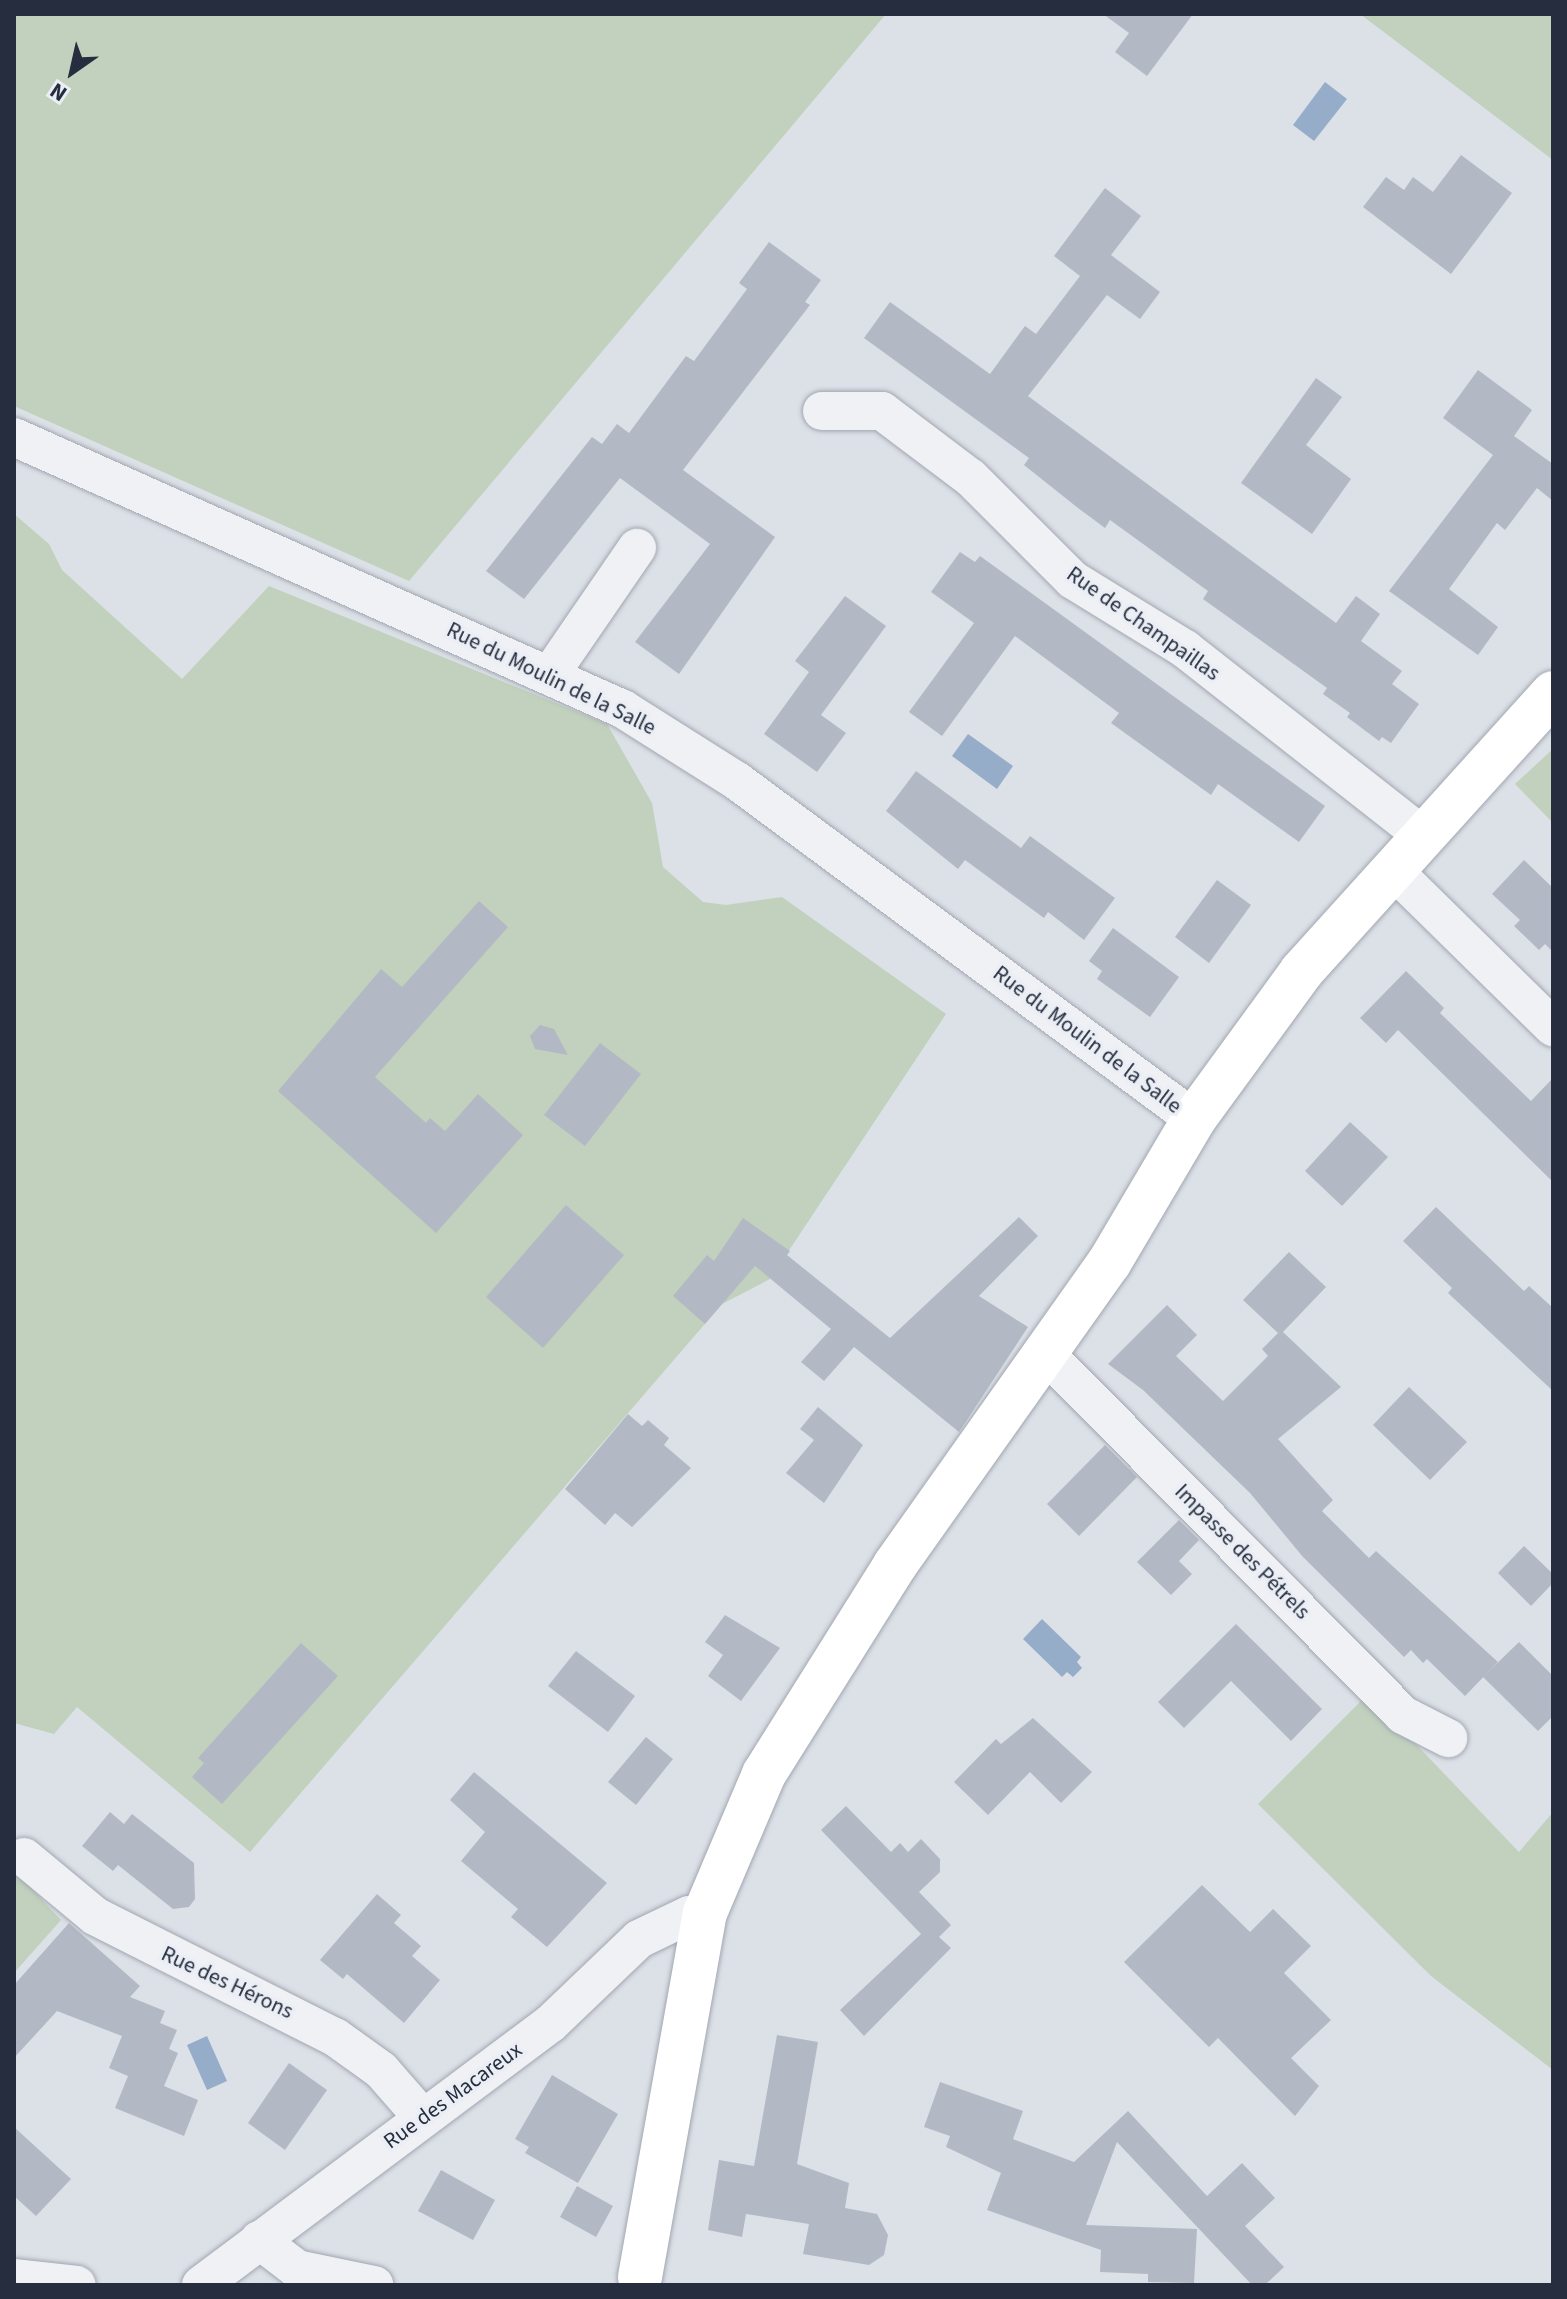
<!DOCTYPE html>
<meta charset="utf-8">
<style>
body{margin:0}
#map{position:relative;width:1567px;height:2299px;overflow:hidden;background:#dce0e7;font-family:"Source Sans 3",sans-serif}
div>[style]{position:absolute}
[style*='--x']{left:calc(var(--x)*1px);top:calc(var(--y)*1px);width:calc(var(--w)*1px);rotate:calc(var(--a)*1deg)}
.green>*{inset:0;background:#c1d1bd}
.water>*{inset:0;background:#95adc9}
.building>*{inset:0;background:#b3b9c4}
.roads{filter:drop-shadow(0 0 2px #a1a7b1) drop-shadow(0 0 2px #a1a7b1)}
.street>*{height:38px;margin:-19px;padding:0 19px;transform-origin:19px;border-radius:19px;background:#eff1f5}
.secondary>*{height:44px;margin:-22px;padding:0 22px;transform-origin:22px;border-radius:22px;background:#fff}
span{translate:-50% -50%;white-space:nowrap;text-align:center;line-height:1.15;-webkit-text-stroke:7px #ebeff5;paint-order:stroke}
.street-label{font-size:22px;color:#252d3e}
.frame{position:absolute;inset:0;border:16px solid #252d3e;pointer-events:none}
.north{position:absolute;left:32px;top:32px;width:80px;height:80px;-webkit-text-stroke:6px #ebeff5;paint-order:stroke;rotate:214deg;font-size:22px;font-weight:700;line-height:32px;text-align:center;color:#252d3e}
.north::after{content:'';display:block;margin:auto;width:28px;height:36px;background:#252d3e;clip-path:polygon(50% 0,100% 100%,50% 72%,0 100%)}
</style>
<div id="map">
<div class="green">
<div style="clip-path:polygon(14px 14px,886px 14px,409px 581px,14px 406px)"></div>
<div style="clip-path:polygon(1360px 14px,1553px 14px,1553px 160px)"></div>
<div style="clip-path:polygon(14px 514px,49px 544px,62px 570px,182px 679px,269px 586px,607px 724px,652px 803px,663px 867px,703px 902px,726px 905px,782px 897px,946px 1014px,770px 1279px,722px 1304px,250px 1852px,77px 1707px,54px 1734px,14px 1723px)"></div>
<div style="clip-path:polygon(1553px 749px,1553px 823px,1515px 784px)"></div>
<div style="clip-path:polygon(1368px 1694px,1519px 1852px,1553px 1812px,1553px 2070px,1431px 1976px,1258px 1804px)"></div>
<div style="clip-path:polygon(14px 1870px,61px 1920px,14px 1973px)"></div>
</div>
<div class="water">
<div style="clip-path:polygon(1325px 82px,1347px 99px,1314px 141px,1293px 125px)"></div>
<div style="clip-path:polygon(968px 734px,1013px 766px,997px 789px,952px 756px)"></div>
<div style="clip-path:polygon(1042px 1619px,1081px 1657px,1077px 1662px,1082px 1668px,1073px 1677px,1067px 1672px,1062px 1677px,1023px 1639px)"></div>
<div style="clip-path:polygon(207px 2036px,227px 2081px,207px 2090px,187px 2045px)"></div>
</div>
<div class="building">
<div style="clip-path:polygon(1103px 14px,1193px 14px,1147px 76px,1115px 52px,1129px 33px)"></div>
<div style="clip-path:polygon(1461px 155px,1512px 193px,1451px 274px,1363px 207px,1386px 177px,1404px 190px,1413px 177px,1433px 192px)"></div>
<div style="clip-path:polygon(1105px 188px,1141px 216px,1111px 255px,1160px 292px,1140px 319px,1107px 295px,1028px 396px,1336px 623px,1356px 596px,1380px 614px,1361px 641px,1402px 671px,1392px 684px,1419px 704px,1391px 743px,1382px 737px,1379px 741px,1347px 717px,1350px 713px,1323px 694px,1327px 688px,1203px 599px,1208px 591px,1110px 520px,1105px 528px,1078px 508px,1024px 465px,1029px 458px,864px 338px,890px 302px,990px 374px,1025px 326px,1036px 334px,1080px 276px,1054px 256px)"></div>
<div style="clip-path:polygon(769px 242px,821px 280px,805px 302px,810px 305px,683px 470px,775px 537px,679px 674px,635px 642px,710px 544px,620px 478px,524px 599px,486px 571px,592px 437px,602px 444px,617px 424px,629px 433px,686px 356px,694px 361px,747px 289px,739px 283px)"></div>
<div style="clip-path:polygon(1478px 370px,1532px 410px,1514px 436px,1553px 464px,1553px 501px,1537px 488px,1505px 530px,1497px 523px,1449px 589px,1498px 627px,1478px 655px,1389px 591px,1493px 455px,1443px 418px)"></div>
<div style="clip-path:polygon(1316px 378px,1342px 397px,1306px 445px,1351px 479px,1312px 534px,1241px 483px)"></div>
<div style="clip-path:polygon(960px 552px,975px 562px,980px 556px,1325px 806px,1299px 842px,1218px 784px,1211px 795px,1111px 723px,1119px 713px,1015px 636px,942px 736px,909px 712px,974px 623px,931px 592px)"></div>
<div style="clip-path:polygon(845px 596px,886px 626px,821px 715px,846px 733px,817px 772px,764px 734px,809px 672px,795px 661px)"></div>
<div style="clip-path:polygon(916px 771px,1021px 848px,1030px 836px,1115px 898px,1084px 940px,1048px 912px,1044px 918px,965px 860px,958px 869px,886px 811px)"></div>
<div style="clip-path:polygon(1524px 860px,1553px 888px,1553px 952px,1545px 944px,1539px 950px,1514px 926px,1520px 920px,1492px 894px)"></div>
<div style="clip-path:polygon(1217px 880px,1251px 905px,1209px 963px,1175px 937px)"></div>
<div style="clip-path:polygon(479px 901px,508px 927px,375px 1077px,426px 1123px,430px 1118px,445px 1131px,478px 1094px,523px 1135px,436px 1233px,278px 1091px,381px 969px,402px 987px)"></div>
<div style="clip-path:polygon(1113px 928px,1179px 977px,1150px 1017px,1097px 979px,1102px 971px,1089px 961px)"></div>
<div style="clip-path:polygon(1406px 971px,1444px 1008px,1440px 1013px,1531px 1101px,1553px 1078px,1553px 1182px,1398px 1030px,1386px 1043px,1360px 1018px)"></div>
<div style="clip-path:polygon(540px 1025px,554px 1029px,568px 1055px,535px 1049px,530px 1036px)"></div>
<div style="clip-path:polygon(600px 1043px,641px 1074px,585px 1146px,544px 1115px)"></div>
<div style="clip-path:polygon(1350px 1122px,1388px 1157px,1342px 1206px,1305px 1171px)"></div>
<div style="clip-path:polygon(566px 1205px,624px 1255px,543px 1348px,486px 1297px)"></div>
<div style="clip-path:polygon(1436px 1207px,1524px 1291px,1529px 1286px,1553px 1308px,1553px 1391px,1448px 1293px,1452px 1288px,1403px 1241px)"></div>
<div style="clip-path:polygon(1019px 1217px,1038px 1236px,979px 1296px,1028px 1327px,959px 1432px,854px 1347px,824px 1381px,801px 1362px,831px 1329px,755px 1266px,705px 1324px,673px 1296px,707px 1255px,714px 1261px,743px 1218px,790px 1251px,787px 1255px,890px 1338px)"></div>
<div style="clip-path:polygon(1289px 1252px,1326px 1287px,1283px 1332px,1341px 1387px,1278px 1439px,1333px 1500px,1322px 1511px,1369px 1558px,1376px 1551px,1498px 1662px,1465px 1696px,1427px 1659px,1423px 1663px,1411px 1650px,1404px 1657px,1303px 1557px,1250px 1493px,1143px 1390px,1108px 1364px,1167px 1305px,1197px 1335px,1176px 1356px,1223px 1401px,1268px 1356px,1262px 1349px,1278px 1333px,1243px 1300px)"></div>
<div style="clip-path:polygon(1409px 1387px,1467px 1442px,1430px 1480px,1373px 1425px)"></div>
<div style="clip-path:polygon(818px 1407px,863px 1445px,824px 1503px,786px 1473px,814px 1440px,800px 1429px)"></div>
<div style="clip-path:polygon(628px 1414px,642px 1426px,648px 1420px,669px 1438px,664px 1445px,691px 1468px,632px 1527px,615px 1513px,605px 1525px,565px 1489px)"></div>
<div style="clip-path:polygon(1105px 1445px,1137px 1477px,1079px 1536px,1047px 1504px)"></div>
<div style="clip-path:polygon(1179px 1520px,1199px 1540px,1179px 1561px,1192px 1574px,1171px 1595px,1137px 1562px)"></div>
<div style="clip-path:polygon(1524px 1546px,1553px 1574px,1553px 1583px,1531px 1606px,1498px 1573px)"></div>
<div style="clip-path:polygon(725px 1615px,780px 1648px,741px 1701px,708px 1676px,723px 1655px,705px 1642px)"></div>
<div style="clip-path:polygon(1236px 1624px,1322px 1709px,1291px 1741px,1231px 1681px,1184px 1728px,1158px 1702px)"></div>
<div style="clip-path:polygon(1519px 1642px,1553px 1676px,1553px 1716px,1538px 1731px,1483px 1677px)"></div>
<div style="clip-path:polygon(301px 1643px,338px 1676px,222px 1804px,192px 1777px,204px 1763px,198px 1758px)"></div>
<div style="clip-path:polygon(576px 1651px,635px 1696px,608px 1732px,548px 1686px)"></div>
<div style="clip-path:polygon(1033px 1718px,1092px 1772px,1061px 1803px,1030px 1772px,988px 1815px,954px 1782px,996px 1739px,1001px 1744px)"></div>
<div style="clip-path:polygon(646px 1737px,673px 1759px,636px 1805px,608px 1782px)"></div>
<div style="clip-path:polygon(474px 1772px,607px 1883px,547px 1947px,511px 1917px,518px 1909px,461px 1861px,485px 1832px,450px 1800px)"></div>
<div style="clip-path:polygon(846px 1806px,891px 1852px,900px 1843px,908px 1852px,921px 1839px,940px 1859px,940px 1872px,919px 1892px,951px 1925px,939px 1937px,951px 1948px,864px 2036px,840px 2010px,921px 1934px,821px 1830px)"></div>
<div style="clip-path:polygon(110px 1812px,124px 1824px,132px 1814px,194px 1863px,195px 1899px,189px 1907px,173px 1909px,118px 1865px,113px 1871px,82px 1846px)"></div>
<div style="clip-path:polygon(1202px 1885px,1250px 1932px,1273px 1909px,1311px 1946px,1284px 1973px,1331px 2020px,1291px 2058px,1319px 2086px,1295px 2116px,1218px 2038px,1209px 2047px,1124px 1962px)"></div>
<div style="clip-path:polygon(377px 1894px,401px 1915px,394px 1923px,421px 1946px,412px 1956px,440px 1980px,404px 2023px,347px 1974px,343px 1979px,320px 1960px)"></div>
<div style="clip-path:polygon(69px 1923px,140px 1986px,130px 1997px,165px 2011px,160px 2023px,177px 2030px,169px 2049px,178px 2053px,164px 2086px,198px 2100px,184px 2136px,115px 2108px,128px 2076px,109px 2068px,122px 2036px,57px 2011px,14px 2058px,14px 1985px)"></div>
<div style="clip-path:polygon(777px 2035px,818px 2042px,797px 2164px,849px 2183px,845px 2208px,877px 2214px,888px 2235px,884px 2255px,869px 2265px,803px 2254px,809px 2224px,746px 2214px,742px 2237px,708px 2230px,719px 2160px,754px 2166px)"></div>
<div style="clip-path:polygon(289px 2063px,327px 2090px,285px 2150px,248px 2123px)"></div>
<div style="clip-path:polygon(552px 2075px,618px 2114px,578px 2183px,525px 2153px,529px 2147px,515px 2139px)"></div>
<div style="clip-path:polygon(940px 2082px,1023px 2111px,1013px 2139px,1074px 2162px,1128px 2111px,1207px 2196px,1242px 2163px,1275px 2198px,1245px 2226px,1284px 2267px,1265px 2285px,1252px 2285px,1117px 2142px,1086px 2225px,1197px 2229px,1194px 2283px,1148px 2282px,1148px 2274px,1100px 2272px,1101px 2250px,987px 2210px,1001px 2173px,946px 2147px,950px 2136px,924px 2127px)"></div>
<div style="clip-path:polygon(14px 2127px,71px 2179px,36px 2216px,14px 2196px)"></div>
<div style="clip-path:polygon(441px 2170px,495px 2200px,473px 2240px,418px 2211px)"></div>
<div style="clip-path:polygon(577px 2186px,613px 2206px,596px 2237px,560px 2217px)"></div>
</div>
<div class="roads">
<div class="street">
<div style="--x:822;--y:411;--w:60;--a:0"></div>
<div style="--x:882;--y:411;--w:111;--a:37"></div>
<div style="--x:971;--y:478;--w:144;--a:45"></div>
<div style="--x:1073;--y:580;--w:132;--a:31.6"></div>
<div style="--x:1185;--y:649;--w:301;--a:38.1"></div>
<div style="--x:14;--y:437;--w:667;--a:24.07"></div>
<div style="--x:623;--y:709;--w:135;--a:32.3"></div>
<div style="--x:737;--y:781;--w:568;--a:36.49"></div>
<div style="--x:551;--y:673;--w:152;--a:-55.5"></div>
<div style="--x:1392;--y:869;--w:226;--a:44.5"></div>
<div style="--x:1045;--y:1353;--w:509;--a:45.32"></div>
<div style="--x:1403;--y:1715;--w:51;--a:27.1"></div>
<div style="--x:24;--y:1857;--w:92;--a:39.7"></div>
<div style="--x:95;--y:1916;--w:269;--a:26.8"></div>
<div style="--x:335;--y:2037;--w:57;--a:35.7"></div>
<div style="--x:381;--y:2070;--w:64;--a:48.8"></div>
<div style="--x:259;--y:2240;--w:48;--a:37.3"></div>
<div style="--x:297;--y:2269;--w:79;--a:11.7"></div>
<div style="--x:14;--y:2278;--w:63;--a:6.3"></div>
<div style="--x:201;--y:2285;--w:436;--a:-36.8"></div>
<div style="--x:550;--y:2024;--w:123;--a:-43.7"></div>
<div style="--x:639;--y:1939;--w:55;--a:-25.6"></div>
<div style="--x:689;--y:1915;--w:16;--a:-7"></div>
</div>
<div class="secondary">
<div style="--x:640;--y:2277;--w:370;--a:-79.9"></div>
<div style="--x:705;--y:1913;--w:151;--a:-67"></div>
<div style="--x:764;--y:1774;--w:247;--a:-57.9"></div>
<div style="--x:895;--y:1565;--w:370;--a:-54.7"></div>
<div style="--x:1109;--y:1263;--w:167;--a:-59.4"></div>
<div style="--x:1194;--y:1119;--w:182;--a:-53.9"></div>
<div style="--x:1301;--y:972;--w:376;--a:-47.9"></div>
</div>
</div>
<div class="street-label">
<span style="left:1143px;top:624px;rotate:35deg">Rue de Champaillas</span>
<span style="left:551px;top:679px;rotate:26deg">Rue du Moulin de la Salle</span>
<span style="left:1087px;top:1040px;rotate:37deg">Rue du Moulin de la Salle</span>
<span style="left:1242px;top:1552px;rotate:45deg">Impasse des Pétrels</span>
<span style="left:227px;top:1983px;rotate:25deg">Rue des Hérons</span>
<span style="left:453px;top:2096px;rotate:-36deg">Rue des Macareux</span>
</div>
<div class="frame"></div>
<div class="north">N</div>
</div>
